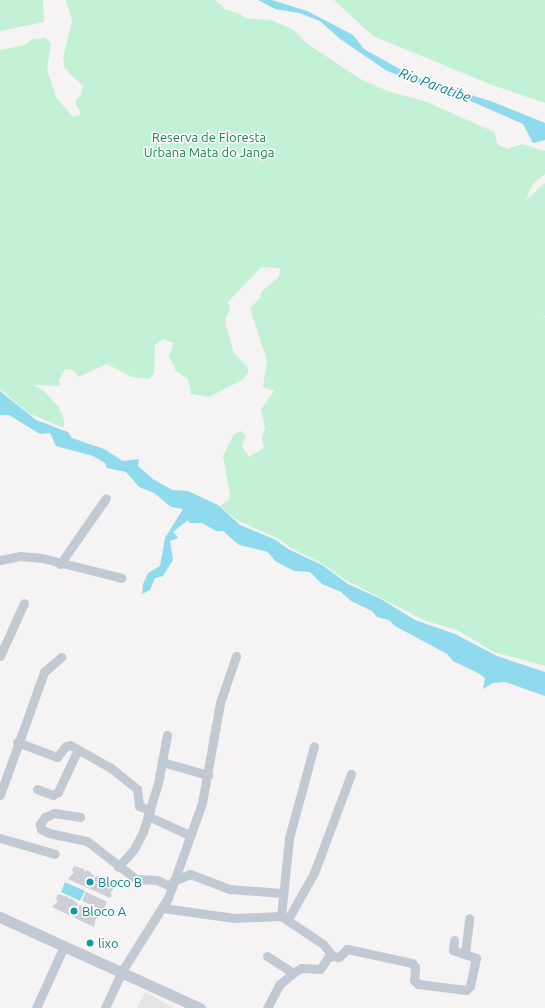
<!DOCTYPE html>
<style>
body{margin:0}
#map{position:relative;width:545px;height:1008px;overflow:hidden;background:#f5f3f3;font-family:Ubuntu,sans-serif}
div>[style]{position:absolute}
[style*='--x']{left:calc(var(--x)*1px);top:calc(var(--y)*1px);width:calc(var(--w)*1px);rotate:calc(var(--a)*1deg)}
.education>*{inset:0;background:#e6e4e5}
.green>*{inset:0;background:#c3f1d5}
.water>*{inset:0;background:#90daee}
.building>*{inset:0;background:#cdcfd5}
.minor>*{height:9px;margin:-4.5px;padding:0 4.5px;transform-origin:4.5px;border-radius:4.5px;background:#c1cad2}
.tertiary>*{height:11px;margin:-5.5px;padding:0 5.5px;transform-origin:5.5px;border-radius:5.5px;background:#c1cad2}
.dots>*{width:11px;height:11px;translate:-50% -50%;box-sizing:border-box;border:2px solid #fff;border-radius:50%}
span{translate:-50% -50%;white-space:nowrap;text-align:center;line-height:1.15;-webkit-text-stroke:3px #fff;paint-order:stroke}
.park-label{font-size:13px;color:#17864f}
.culture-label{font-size:13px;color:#0d838f}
.left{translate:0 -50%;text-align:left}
.water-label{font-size:14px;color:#0c7c9b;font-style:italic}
</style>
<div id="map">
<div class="education">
<div style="clip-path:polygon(145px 992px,174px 1008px,137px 1008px)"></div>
</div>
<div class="green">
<div style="clip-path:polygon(0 0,43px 0,44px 22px,0 31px)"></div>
<div style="clip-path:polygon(66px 0,215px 0,225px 9px,240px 14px,245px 18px,271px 20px,294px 30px,306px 43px,362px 80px,388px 91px,427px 102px,494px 132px,498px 145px,508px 149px,522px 144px,545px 151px,545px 174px,533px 184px,526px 200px,545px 183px,545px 316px,540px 318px,545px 317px,545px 666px,494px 652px,457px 630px,426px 621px,345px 580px,323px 564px,291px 548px,277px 538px,235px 519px,220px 506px,229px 500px,230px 495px,223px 456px,234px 434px,242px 431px,246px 437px,242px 446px,249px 457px,264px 448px,262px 438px,265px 428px,261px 409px,274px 391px,263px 387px,267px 360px,250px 308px,260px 298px,262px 291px,279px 277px,280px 268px,261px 267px,228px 302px,230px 310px,226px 317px,226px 326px,234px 353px,248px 368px,248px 373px,242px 380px,209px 397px,191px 394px,188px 379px,176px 371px,169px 356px,174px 343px,163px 339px,155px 345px,154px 374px,148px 379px,132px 377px,107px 364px,78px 377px,74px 370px,65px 369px,59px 380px,60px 386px,33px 385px,43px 390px,58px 406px,64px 419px,64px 428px,28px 413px,0 389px,0 50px,25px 45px,33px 39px,46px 38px,51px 44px,47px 70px,56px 97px,73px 117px,81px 114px,76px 105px,76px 100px,81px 95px,83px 86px,65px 69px,63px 58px,72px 21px)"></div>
<div style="clip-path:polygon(334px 0,545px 0,545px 103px,492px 85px,373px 36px)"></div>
</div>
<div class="water">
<div style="clip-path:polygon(258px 0,272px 0,307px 11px,353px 35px,364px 49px,412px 76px,493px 102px,545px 123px,545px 140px,533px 143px,523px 124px,468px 100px,387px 71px,340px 39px,320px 21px,299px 13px,275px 9px)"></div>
<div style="clip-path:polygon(0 391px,36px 420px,68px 432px,72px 438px,104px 449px,123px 461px,139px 459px,138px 466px,153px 479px,172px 490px,188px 491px,218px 505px,240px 525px,276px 540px,288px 549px,322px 565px,348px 584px,381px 599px,415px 620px,455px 634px,497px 656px,545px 672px,545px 696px,505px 682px,493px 683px,483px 689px,485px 678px,478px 673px,453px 661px,447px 654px,395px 626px,389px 620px,377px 617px,372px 611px,351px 601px,341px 592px,322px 584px,310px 572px,294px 571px,275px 561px,268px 552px,239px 545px,223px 531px,216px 531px,202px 523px,189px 523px,188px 520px,173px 532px,178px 538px,170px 541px,173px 560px,163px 576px,155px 578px,150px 590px,142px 594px,143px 584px,148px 573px,160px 566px,165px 538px,183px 509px,171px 507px,154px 493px,139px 487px,126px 472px,107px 468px,105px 463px,93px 456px,56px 446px,50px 433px,40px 434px,9px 415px,0 415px)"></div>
<div style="clip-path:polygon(65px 882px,85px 891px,80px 901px,61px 892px)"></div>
</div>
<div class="building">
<div style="clip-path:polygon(74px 866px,84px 869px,84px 872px,86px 870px,89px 871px,94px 876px,93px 880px,96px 876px,103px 878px,106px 879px,105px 882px,107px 880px,116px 886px,110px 893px,112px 894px,110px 898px,68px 879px,74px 872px,72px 871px)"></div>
<div style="clip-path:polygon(86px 892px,107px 902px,103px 910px,82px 901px)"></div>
<div style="clip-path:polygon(58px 894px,68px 897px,69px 900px,70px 898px,73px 900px,78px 904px,77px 908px,80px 905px,87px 906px,90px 908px,89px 910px,91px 908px,100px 914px,98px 919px,96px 918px,94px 927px,52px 907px,58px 901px,56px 899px)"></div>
</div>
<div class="minor">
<div style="--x:0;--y:560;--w:20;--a:-11"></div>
<div style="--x:20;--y:556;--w:22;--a:5"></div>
<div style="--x:42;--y:558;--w:82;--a:14"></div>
<div style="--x:60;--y:564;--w:80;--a:-55.1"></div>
<div style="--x:0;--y:656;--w:58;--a:-65.6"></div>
<div style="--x:17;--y:742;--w:43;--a:20.6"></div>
<div style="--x:57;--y:757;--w:14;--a:-51"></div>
<div style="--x:66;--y:746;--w:4;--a:-14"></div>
<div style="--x:70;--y:745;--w:47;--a:29.3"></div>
<div style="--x:111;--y:768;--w:33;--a:39"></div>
<div style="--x:137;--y:789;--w:17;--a:83"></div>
<div style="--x:139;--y:806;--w:12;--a:20"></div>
<div style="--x:162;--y:762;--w:48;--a:15.8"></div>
<div style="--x:37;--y:789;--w:17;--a:21"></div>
<div style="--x:53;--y:795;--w:6;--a:-31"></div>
<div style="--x:58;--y:792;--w:45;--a:-65.1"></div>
<div style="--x:0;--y:795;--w:131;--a:-70.3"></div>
<div style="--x:44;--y:672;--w:23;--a:-41"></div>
<div style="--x:148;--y:816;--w:45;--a:24.9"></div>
<div style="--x:80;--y:817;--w:26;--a:-171"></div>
<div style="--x:54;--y:813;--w:10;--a:156"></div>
<div style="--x:45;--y:817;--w:9;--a:126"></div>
<div style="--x:40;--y:824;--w:5;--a:79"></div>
<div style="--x:41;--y:829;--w:9;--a:27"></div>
<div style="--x:49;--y:833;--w:39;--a:12"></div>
<div style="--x:87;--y:841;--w:62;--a:37.8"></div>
<div style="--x:136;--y:879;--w:21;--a:3"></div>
<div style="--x:157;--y:880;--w:17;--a:25"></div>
<div style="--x:0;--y:838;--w:57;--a:16.2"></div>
<div style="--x:118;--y:867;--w:24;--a:-48"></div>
<div style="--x:134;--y:849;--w:19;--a:-62"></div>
<div style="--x:143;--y:832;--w:51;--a:-73"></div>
<div style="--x:158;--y:783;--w:49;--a:-79.4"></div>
<div style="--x:173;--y:881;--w:18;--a:-22"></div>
<div style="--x:190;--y:874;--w:42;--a:21"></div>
<div style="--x:229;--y:889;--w:53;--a:4.3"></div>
<div style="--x:163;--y:908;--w:72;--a:8"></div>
<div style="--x:234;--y:918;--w:47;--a:-2.4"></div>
<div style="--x:281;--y:916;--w:50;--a:33.7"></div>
<div style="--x:323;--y:944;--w:14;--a:51"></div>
<div style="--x:281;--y:916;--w:78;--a:-84.1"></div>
<div style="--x:289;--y:838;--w:95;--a:-74.8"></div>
<div style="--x:288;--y:919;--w:53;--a:-60.5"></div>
<div style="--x:314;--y:873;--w:106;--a:-69.5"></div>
<div style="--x:465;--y:953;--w:35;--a:-83"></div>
<div style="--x:267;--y:956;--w:31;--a:33"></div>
<div style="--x:36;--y:1008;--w:68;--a:-65.7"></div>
<div style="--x:105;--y:1008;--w:41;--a:-65.3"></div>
<div style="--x:122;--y:971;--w:86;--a:-57.8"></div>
<div style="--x:168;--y:898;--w:101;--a:-70.3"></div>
<div style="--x:202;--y:803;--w:102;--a:-79.8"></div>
<div style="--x:220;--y:703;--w:50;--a:-71.2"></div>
<div style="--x:267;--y:1008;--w:27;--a:-62"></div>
<div style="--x:280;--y:984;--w:17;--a:-40"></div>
<div style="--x:293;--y:973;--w:9;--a:-32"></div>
<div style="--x:301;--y:968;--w:19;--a:3"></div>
<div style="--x:320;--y:969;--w:16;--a:-55"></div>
<div style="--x:329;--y:956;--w:10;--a:6"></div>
<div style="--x:339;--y:957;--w:11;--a:-45"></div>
<div style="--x:347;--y:949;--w:66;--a:12.2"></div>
<div style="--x:412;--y:963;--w:5;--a:53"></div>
<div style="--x:415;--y:967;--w:13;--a:94"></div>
<div style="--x:414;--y:980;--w:6;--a:45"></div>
<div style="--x:418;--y:984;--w:48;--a:7.1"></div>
<div style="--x:466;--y:990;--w:6;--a:-45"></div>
<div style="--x:470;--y:986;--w:29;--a:-78"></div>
<div style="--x:476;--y:958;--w:24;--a:-161"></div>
<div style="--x:453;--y:950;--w:10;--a:-84"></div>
</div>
<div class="tertiary">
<div style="--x:0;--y:917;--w:220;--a:24.5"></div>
</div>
<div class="dots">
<div style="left:90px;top:882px;background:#0f9aa8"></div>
<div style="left:74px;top:911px;background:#0f9aa8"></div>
<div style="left:90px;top:943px;background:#0f9aa8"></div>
</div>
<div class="park-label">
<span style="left:209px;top:145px">Reserva de Floresta<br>Urbana Mata do Janga</span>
</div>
<div class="culture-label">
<span class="left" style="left:98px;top:882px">Bloco B</span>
<span class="left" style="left:82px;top:911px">Bloco A</span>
<span class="left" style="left:98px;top:943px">lixo</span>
</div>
<div class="water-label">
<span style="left:435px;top:85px;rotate:20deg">Rio Paratibe</span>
</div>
</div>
